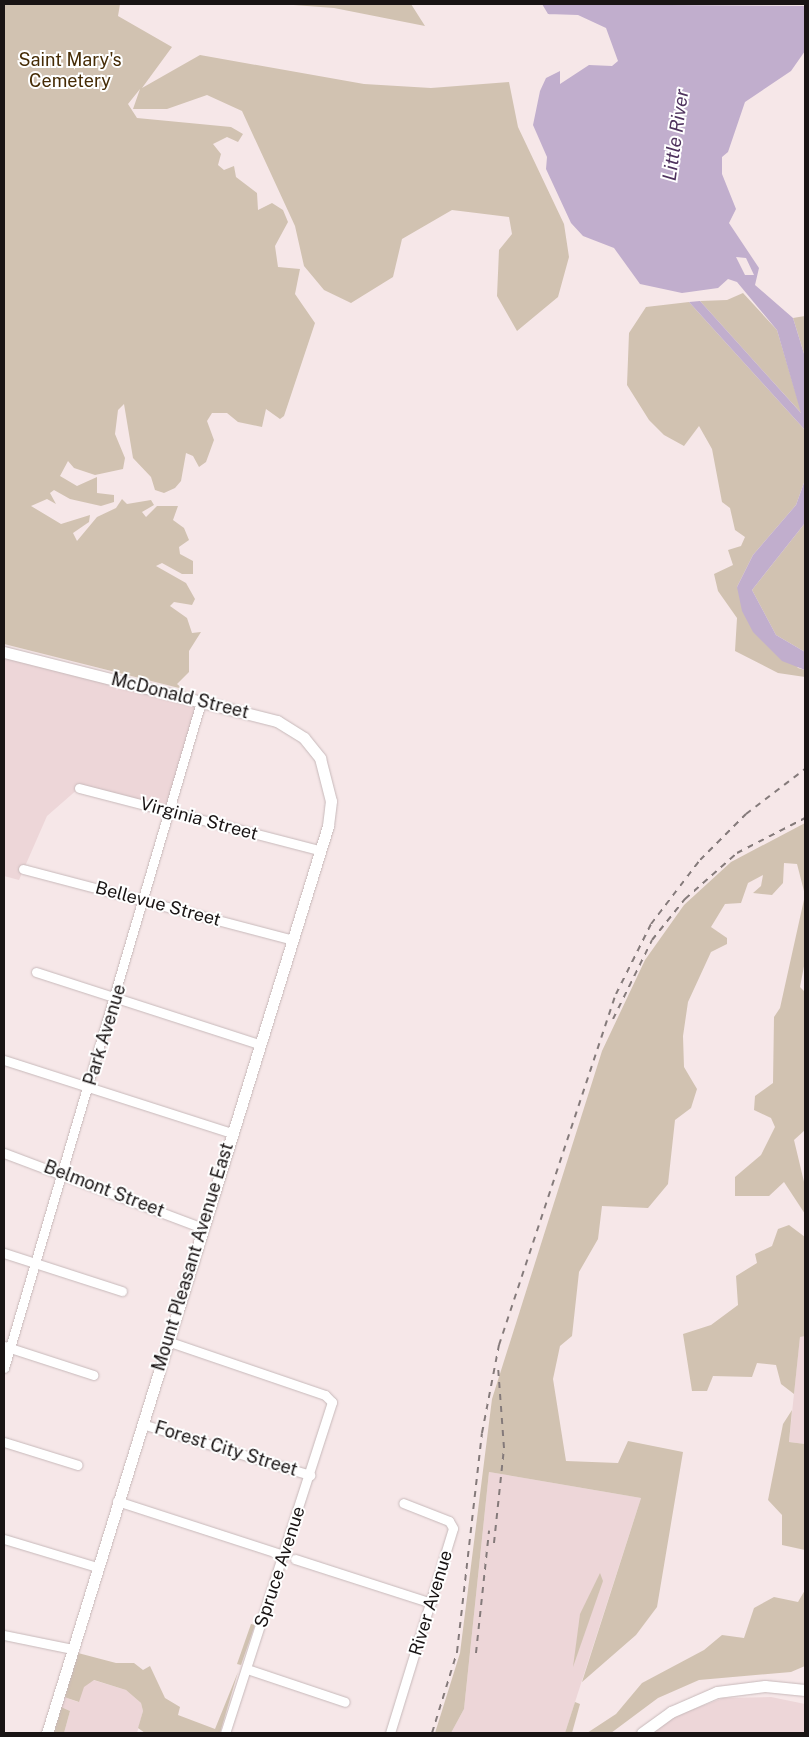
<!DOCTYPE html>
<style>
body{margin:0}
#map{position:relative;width:809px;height:1737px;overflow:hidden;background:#f6e7e8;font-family:"Public Sans",sans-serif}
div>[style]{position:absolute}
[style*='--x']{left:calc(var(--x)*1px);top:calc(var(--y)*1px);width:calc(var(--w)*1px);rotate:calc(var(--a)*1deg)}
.built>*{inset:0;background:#edd6d8}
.green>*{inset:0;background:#d1c2b1}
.water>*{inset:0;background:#c1aecd}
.roads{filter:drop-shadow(0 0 1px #c7b9ba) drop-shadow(0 0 1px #c7b9ba)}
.street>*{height:9px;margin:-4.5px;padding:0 4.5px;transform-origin:4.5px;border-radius:4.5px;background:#fff}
.secondary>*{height:11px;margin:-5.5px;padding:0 5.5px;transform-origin:5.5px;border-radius:5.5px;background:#fff}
.rail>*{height:2px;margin-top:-1px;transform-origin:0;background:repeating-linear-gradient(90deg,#847a7a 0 6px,transparent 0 12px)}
span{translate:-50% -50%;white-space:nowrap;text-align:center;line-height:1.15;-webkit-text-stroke:4px #fff;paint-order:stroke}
.park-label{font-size:18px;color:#462c06}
.street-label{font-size:18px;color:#191414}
.water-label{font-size:19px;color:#4f335e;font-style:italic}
.frame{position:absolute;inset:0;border:5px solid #191414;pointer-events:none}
</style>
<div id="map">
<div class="built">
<div style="clip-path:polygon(4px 652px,201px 702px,172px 812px,79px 788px,47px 816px,19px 880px,4px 876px)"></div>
<div style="clip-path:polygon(800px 1336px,805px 1336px,805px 1444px,789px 1442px)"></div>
<div style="clip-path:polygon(489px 1472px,641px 1498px,565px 1733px,451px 1733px,464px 1709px)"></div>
<div style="clip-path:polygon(93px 1680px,126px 1690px,141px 1703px,143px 1711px,137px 1733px,64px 1733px,70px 1711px,61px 1707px,64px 1697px,78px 1702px,83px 1687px)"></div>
<div style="clip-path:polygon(771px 1697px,805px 1704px,805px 1733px,650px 1733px,678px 1715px,723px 1698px)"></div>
</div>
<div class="green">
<div style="clip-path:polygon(4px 4px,120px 4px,118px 16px,172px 47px,142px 88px,200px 55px,364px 84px,431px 88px,509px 82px,518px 127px,564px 224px,569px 257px,558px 297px,517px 331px,497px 296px,499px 250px,512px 234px,509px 217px,452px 210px,402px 239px,393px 277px,351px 303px,324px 290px,304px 266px,295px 226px,242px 111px,207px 95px,167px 109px,133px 109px,140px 89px,128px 104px,137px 118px,231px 127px,243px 134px,238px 142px,227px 137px,213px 144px,221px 154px,218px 165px,224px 170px,234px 166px,236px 177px,257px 193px,258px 210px,272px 203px,283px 210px,288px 222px,275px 246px,278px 267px,300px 269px,295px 294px,315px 323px,284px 416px,280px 419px,266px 409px,262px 427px,238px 422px,227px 413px,212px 413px,207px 421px,214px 440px,206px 462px,199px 467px,193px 456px,186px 453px,181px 481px,175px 488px,164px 493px,155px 490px,151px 477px,133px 458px,124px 404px,118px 410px,115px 434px,125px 458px,123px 469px,95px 475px,74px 468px,68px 461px,60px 476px,77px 486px,97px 477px,97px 493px,114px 495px,114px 502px,101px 506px,70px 499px,54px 490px,50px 493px,56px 504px,47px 499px,31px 506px,61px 524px,90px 515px,89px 522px,73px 533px,77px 541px,97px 517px,116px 508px,122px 499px,127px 504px,151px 500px,154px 505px,142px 512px,146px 517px,157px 506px,178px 506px,173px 520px,184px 528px,189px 540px,179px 547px,180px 554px,193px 561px,193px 574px,182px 574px,162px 563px,156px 566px,186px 583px,195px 599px,192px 605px,174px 602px,170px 606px,187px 618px,192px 633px,201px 632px,189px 651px,189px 672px,177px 684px,183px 689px,4px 644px)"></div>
<div style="clip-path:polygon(280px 4px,411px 4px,425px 26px,334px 8px)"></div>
<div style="clip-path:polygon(743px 293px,777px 330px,802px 414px,700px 301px,727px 300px)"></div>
<div style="clip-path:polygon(689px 302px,805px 430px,805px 480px,796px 505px,753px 555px,737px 587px,798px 668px,805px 670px,805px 677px,778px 673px,735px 651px,737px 618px,718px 591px,714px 574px,733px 565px,728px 550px,741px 546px,745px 537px,735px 530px,730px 508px,722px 502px,712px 449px,699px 426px,684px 446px,664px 435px,649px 420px,627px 385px,629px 333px,646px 307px)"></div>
<div style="clip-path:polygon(805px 316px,805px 357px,793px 318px)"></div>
<div style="clip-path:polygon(805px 523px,805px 652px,776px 635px,752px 590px)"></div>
<div style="clip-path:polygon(805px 823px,805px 961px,800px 987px,805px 992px,805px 1130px,794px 1140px,805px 1186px,805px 1214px,784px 1182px,769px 1196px,735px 1196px,735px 1177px,761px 1155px,775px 1127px,771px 1118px,754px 1110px,755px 1096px,773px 1083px,774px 1017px,780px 1008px,805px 895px,797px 864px,784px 863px,783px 883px,772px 895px,753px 893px,761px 886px,763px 875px,748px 883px,741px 903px,725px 904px,711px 927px,727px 938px,727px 944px,711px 952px,688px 1002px,683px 1036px,684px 1067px,697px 1089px,691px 1108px,675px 1120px,668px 1184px,648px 1208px,602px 1206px,598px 1239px,579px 1272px,572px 1336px,560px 1346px,553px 1379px,566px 1461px,618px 1463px,628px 1441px,683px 1452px,657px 1607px,636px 1635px,582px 1682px,641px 1498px,489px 1472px,464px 1709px,451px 1733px,435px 1733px,460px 1653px,492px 1399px,602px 1051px,645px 960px,684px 905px,731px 862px)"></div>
<div style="clip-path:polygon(789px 1225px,805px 1237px,805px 1336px,800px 1337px,794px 1394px,781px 1384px,776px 1365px,757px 1363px,752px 1377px,713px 1376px,707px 1391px,692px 1391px,683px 1334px,711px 1325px,738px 1305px,736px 1276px,757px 1263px,755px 1254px,772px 1246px,778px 1229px)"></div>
<div style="clip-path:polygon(792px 1410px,789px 1442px,805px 1444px,805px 1550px,782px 1545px,782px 1515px,768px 1500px,783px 1424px)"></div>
<div style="clip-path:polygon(600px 1573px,603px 1581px,573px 1667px,580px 1614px)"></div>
<div style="clip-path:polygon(805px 1590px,805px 1666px,791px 1672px,699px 1680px,658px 1698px,611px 1733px,587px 1733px,616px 1714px,642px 1683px,704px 1650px,722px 1635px,744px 1638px,754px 1608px,774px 1597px,798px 1602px)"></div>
<div style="clip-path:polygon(251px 1624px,255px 1625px,241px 1665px,237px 1664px)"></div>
<div style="clip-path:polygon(78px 1653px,116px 1663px,134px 1663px,143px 1670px,150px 1666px,165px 1698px,180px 1707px,178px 1715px,215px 1729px,238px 1672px,220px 1733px,145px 1733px,138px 1728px,143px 1711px,141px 1703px,126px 1690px,94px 1680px,84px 1687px,79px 1702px,64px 1697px)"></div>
<div style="clip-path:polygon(575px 1702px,580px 1704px,572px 1733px,565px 1733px)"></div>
<div style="clip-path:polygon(61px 1707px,70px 1711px,64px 1733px,53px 1733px)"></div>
</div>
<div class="water">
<div style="clip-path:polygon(evenodd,542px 4px,805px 6px,805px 51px,791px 71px,745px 102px,728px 152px,722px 157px,722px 174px,736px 209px,729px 223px,759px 268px,755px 285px,793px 318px,805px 357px,805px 430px,689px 302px,700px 301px,801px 413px,777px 330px,737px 282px,728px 279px,718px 288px,682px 293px,640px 284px,614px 248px,583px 236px,571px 223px,546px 169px,547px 157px,533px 125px,540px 91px,546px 78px,560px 71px,560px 84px,589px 65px,612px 66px,618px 61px,606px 28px,578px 15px,548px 14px,542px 4px,736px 257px,746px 258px,754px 275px,745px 275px,736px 257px)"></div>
<div style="clip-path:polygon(805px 480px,805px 523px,752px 590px,776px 635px,805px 652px,805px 670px,782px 661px,753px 632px,742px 611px,737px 587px,753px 555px,796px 505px)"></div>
</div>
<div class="roads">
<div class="street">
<div style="--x:79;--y:788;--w:248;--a:14.5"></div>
<div style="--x:23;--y:869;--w:279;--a:14.7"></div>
<div style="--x:36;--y:972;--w:234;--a:17.9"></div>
<div style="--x:4;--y:1060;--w:239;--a:17.8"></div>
<div style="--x:4;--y:1153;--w:213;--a:20.7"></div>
<div style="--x:4;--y:1253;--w:124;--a:17.9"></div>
<div style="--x:167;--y:1341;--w:167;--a:18.9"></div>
<div style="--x:325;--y:1395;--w:10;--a:45"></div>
<div style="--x:332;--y:1402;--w:348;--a:107.9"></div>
<div style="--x:4;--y:1346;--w:94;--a:18"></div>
<div style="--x:4;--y:1368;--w:695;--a:-73.52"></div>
<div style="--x:142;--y:1424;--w:176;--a:16.9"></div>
<div style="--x:4;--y:1442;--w:77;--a:17.3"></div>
<div style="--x:117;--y:1501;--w:175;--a:18"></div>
<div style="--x:4;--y:1539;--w:97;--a:16.8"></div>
<div style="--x:295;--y:1559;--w:143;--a:17.9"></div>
<div style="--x:4;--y:1635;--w:69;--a:11.6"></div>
<div style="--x:247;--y:1669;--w:103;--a:18.6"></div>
<div style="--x:390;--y:1733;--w:214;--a:-72.9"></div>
<div style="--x:453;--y:1528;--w:8;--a:-120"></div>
<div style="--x:449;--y:1521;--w:49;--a:-158.6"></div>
</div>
<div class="secondary">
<div style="--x:4;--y:652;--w:282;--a:14.2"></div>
<div style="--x:277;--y:721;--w:32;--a:32"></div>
<div style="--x:304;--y:738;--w:26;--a:51"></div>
<div style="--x:320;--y:758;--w:44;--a:75.7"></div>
<div style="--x:331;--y:801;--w:25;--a:97"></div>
<div style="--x:328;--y:826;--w:950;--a:107.21"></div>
<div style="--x:642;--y:1733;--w:36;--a:-36"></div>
<div style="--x:671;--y:1712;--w:50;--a:-23.5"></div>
<div style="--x:717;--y:1692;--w:48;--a:-7.1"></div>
<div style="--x:765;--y:1686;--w:40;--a:5.7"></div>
</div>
</div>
<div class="rail">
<div style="--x:613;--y:1019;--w:88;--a:-63.7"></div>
<div style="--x:652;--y:940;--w:53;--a:-51.2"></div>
<div style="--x:685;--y:899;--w:69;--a:-41.5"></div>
<div style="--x:737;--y:853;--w:76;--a:-27.2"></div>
<div style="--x:494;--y:1543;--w:96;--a:-84"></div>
<div style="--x:504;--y:1448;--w:81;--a:-94.2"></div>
<div style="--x:476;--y:1653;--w:123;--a:-83.9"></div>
<div style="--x:432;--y:1733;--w:85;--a:-72.8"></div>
<div style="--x:457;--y:1652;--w:220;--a:-83.5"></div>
<div style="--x:482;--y:1433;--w:90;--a:-79.1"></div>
<div style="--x:499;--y:1345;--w:370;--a:-71.6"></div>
<div style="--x:616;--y:994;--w:78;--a:-63.4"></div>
<div style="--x:651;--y:924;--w:81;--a:-52.6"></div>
<div style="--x:700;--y:860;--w:65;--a:-45"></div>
<div style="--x:746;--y:814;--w:74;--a:-37.3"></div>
</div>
<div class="park-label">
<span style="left:70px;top:71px">Saint Mary's<br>Cemetery</span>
</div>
<div class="street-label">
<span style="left:180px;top:696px;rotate:14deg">McDonald Street</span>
<span style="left:199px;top:819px;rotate:15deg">Virginia Street</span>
<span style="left:158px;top:904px;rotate:15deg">Bellevue Street</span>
<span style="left:105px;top:1035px;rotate:-73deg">Park Avenue</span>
<span style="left:104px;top:1189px;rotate:21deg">Belmont Street</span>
<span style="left:193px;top:1257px;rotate:-73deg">Mount Pleasant Avenue East</span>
<span style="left:226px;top:1449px;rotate:17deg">Forest City Street</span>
<span style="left:280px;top:1567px;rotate:-72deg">Spruce Avenue</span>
<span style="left:431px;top:1603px;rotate:-73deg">River Avenue</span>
</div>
<div class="water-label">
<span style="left:676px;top:135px;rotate:-82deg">Little River</span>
</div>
<div class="frame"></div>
</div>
